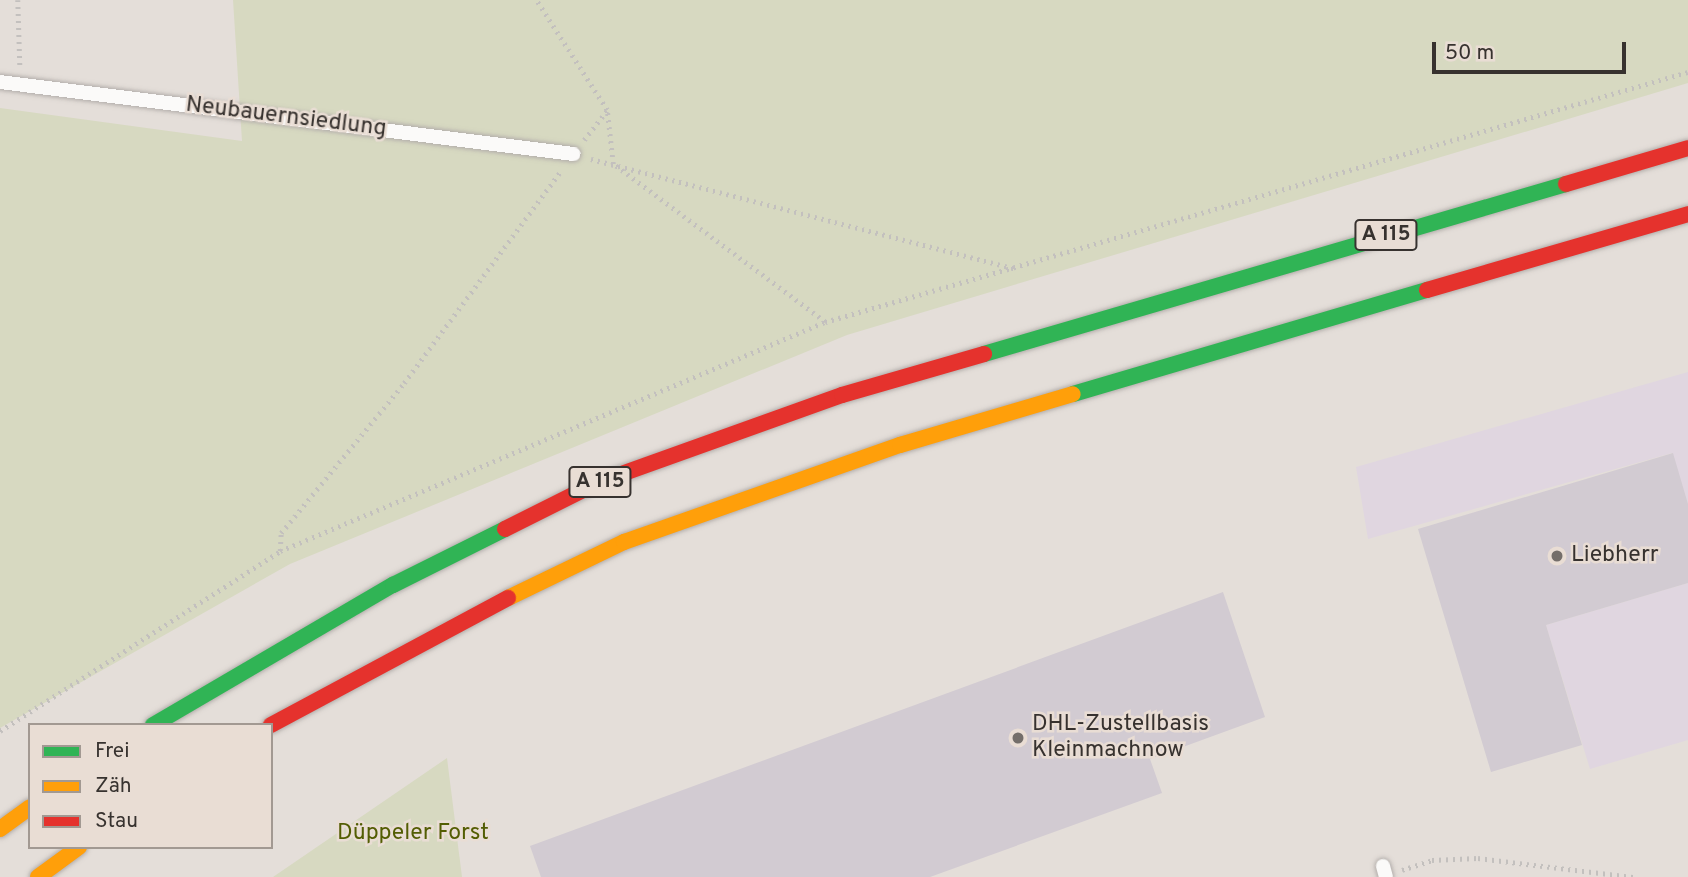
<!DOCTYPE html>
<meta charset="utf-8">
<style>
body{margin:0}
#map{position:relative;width:1688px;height:877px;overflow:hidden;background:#e4ded9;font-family:Overpass,sans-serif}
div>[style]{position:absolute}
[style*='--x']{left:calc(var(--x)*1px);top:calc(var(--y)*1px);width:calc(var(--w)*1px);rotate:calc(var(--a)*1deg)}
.industrial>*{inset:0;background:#e0d6e0}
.green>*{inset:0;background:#d7d9c1}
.building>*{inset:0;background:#d2cbd2}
.path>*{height:4.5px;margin-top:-2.25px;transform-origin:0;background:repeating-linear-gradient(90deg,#c3c0be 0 2px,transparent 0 7px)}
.roads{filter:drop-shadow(0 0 2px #b3aeab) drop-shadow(0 0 2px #b3aeab)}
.lane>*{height:14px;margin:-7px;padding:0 7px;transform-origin:7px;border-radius:7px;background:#fbfaf9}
.fast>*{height:16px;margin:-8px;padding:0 8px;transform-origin:8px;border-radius:8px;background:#30b455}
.slow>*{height:16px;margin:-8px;padding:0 8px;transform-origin:8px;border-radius:8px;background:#ff9f0a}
.jam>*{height:16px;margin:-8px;padding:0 8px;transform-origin:8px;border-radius:8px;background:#e5322d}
.dots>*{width:19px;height:19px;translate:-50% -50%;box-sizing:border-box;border:4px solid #e9ddd4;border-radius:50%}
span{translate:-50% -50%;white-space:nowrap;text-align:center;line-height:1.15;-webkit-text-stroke:5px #e9ddd4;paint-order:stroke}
.shield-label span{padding:2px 5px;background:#e9ddd4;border:2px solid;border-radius:5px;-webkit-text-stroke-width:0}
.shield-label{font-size:21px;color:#37322f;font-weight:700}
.street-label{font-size:23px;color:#37322f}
.poi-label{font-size:23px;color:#37322f}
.left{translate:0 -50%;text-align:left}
.park-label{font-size:23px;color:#535d03}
.legend{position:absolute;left:28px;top:723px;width:245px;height:126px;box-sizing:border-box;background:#e9ddd4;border:2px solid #a29992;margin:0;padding:9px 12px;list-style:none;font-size:21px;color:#37322f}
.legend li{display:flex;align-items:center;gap:14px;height:35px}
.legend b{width:35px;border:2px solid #a29992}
.scale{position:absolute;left:1432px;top:42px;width:194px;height:32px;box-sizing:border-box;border:4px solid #37322f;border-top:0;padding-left:9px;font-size:21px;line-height:24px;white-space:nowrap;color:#37322f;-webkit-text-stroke:5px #e9ddd4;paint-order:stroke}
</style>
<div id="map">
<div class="industrial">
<div style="clip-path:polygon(1688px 372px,1688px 504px,1672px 453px,1368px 539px,1356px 467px)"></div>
<div style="clip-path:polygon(1688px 583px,1688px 740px,1590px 769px,1546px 625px)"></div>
</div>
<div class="green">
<div style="clip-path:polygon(233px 0,1688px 0,1688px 83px,847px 335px,290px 564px,0 728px,0 108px,242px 141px)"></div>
<div style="clip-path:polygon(447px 758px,462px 877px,273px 877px)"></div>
</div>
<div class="building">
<div style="clip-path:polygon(1673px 453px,1688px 504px,1688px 583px,1546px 625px,1582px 745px,1491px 772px,1418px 529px)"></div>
<div style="clip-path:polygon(1223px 592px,1265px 717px,1150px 759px,1162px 793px,930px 877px,541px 877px,530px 846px)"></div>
</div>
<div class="path">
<div style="--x:18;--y:0;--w:65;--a:88.2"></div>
<div style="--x:584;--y:140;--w:37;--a:-52"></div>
<div style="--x:591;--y:159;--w:439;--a:14.5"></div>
<div style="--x:825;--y:322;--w:898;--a:-16.16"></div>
<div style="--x:280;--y:551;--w:18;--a:-87"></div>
<div style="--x:281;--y:533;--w:194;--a:-50.6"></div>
<div style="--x:404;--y:383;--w:262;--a:-53.5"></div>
<div style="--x:0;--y:731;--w:333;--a:-32.7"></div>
<div style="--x:280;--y:551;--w:591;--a:-22.79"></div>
<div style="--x:825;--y:322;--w:264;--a:-143.3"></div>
<div style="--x:613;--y:164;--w:54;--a:-96.3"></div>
<div style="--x:607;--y:110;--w:131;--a:-122.8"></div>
<div style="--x:1402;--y:870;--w:32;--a:-18"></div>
<div style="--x:1432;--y:860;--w:46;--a:-2.5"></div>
<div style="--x:1478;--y:858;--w:156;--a:7"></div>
</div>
<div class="roads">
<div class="lane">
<div style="--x:0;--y:82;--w:578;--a:7.16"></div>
<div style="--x:1383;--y:866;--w:11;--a:75"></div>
</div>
<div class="fast">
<div style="--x:984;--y:354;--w:606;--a:-16.28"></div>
<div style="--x:1073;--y:394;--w:369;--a:-16.4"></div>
<div style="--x:153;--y:725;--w:278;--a:-30.3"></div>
<div style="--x:393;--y:585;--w:125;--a:-26.6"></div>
</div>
<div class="slow">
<div style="--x:508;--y:598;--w:129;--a:-25.8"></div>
<div style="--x:624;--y:542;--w:293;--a:-19.4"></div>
<div style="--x:900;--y:445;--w:180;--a:-16.4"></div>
<div style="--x:0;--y:829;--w:37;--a:-36"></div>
<div style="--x:38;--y:877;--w:51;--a:-36.2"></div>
</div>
<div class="jam">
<div style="--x:1566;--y:184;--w:127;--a:-16.4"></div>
<div style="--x:1427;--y:290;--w:272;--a:-16.2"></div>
<div style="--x:505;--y:529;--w:105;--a:-26.6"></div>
<div style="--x:599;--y:482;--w:258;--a:-19.7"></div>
<div style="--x:842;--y:395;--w:148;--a:-16.1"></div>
<div style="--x:271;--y:725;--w:269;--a:-28.2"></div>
</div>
</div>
<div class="dots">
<div style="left:1557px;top:556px;background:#746e6a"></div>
<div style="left:1018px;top:738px;background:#746e6a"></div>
</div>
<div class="shield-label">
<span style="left:1386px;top:235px">A 115</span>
<span style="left:600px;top:482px">A 115</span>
</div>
<div class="street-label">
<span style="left:286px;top:118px;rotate:7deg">Neubauernsiedlung</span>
</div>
<div class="poi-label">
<span class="left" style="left:1571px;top:556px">Liebherr</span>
<span class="left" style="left:1032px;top:738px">DHL-Zustellbasis<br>Kleinmachnow</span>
</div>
<div class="park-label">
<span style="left:413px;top:834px">Düppeler Forst</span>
</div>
<ul class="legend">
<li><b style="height:9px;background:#30b455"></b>Frei</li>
<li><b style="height:9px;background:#ff9f0a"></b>Zäh</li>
<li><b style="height:9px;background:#e5322d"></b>Stau</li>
</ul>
<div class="scale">50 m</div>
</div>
